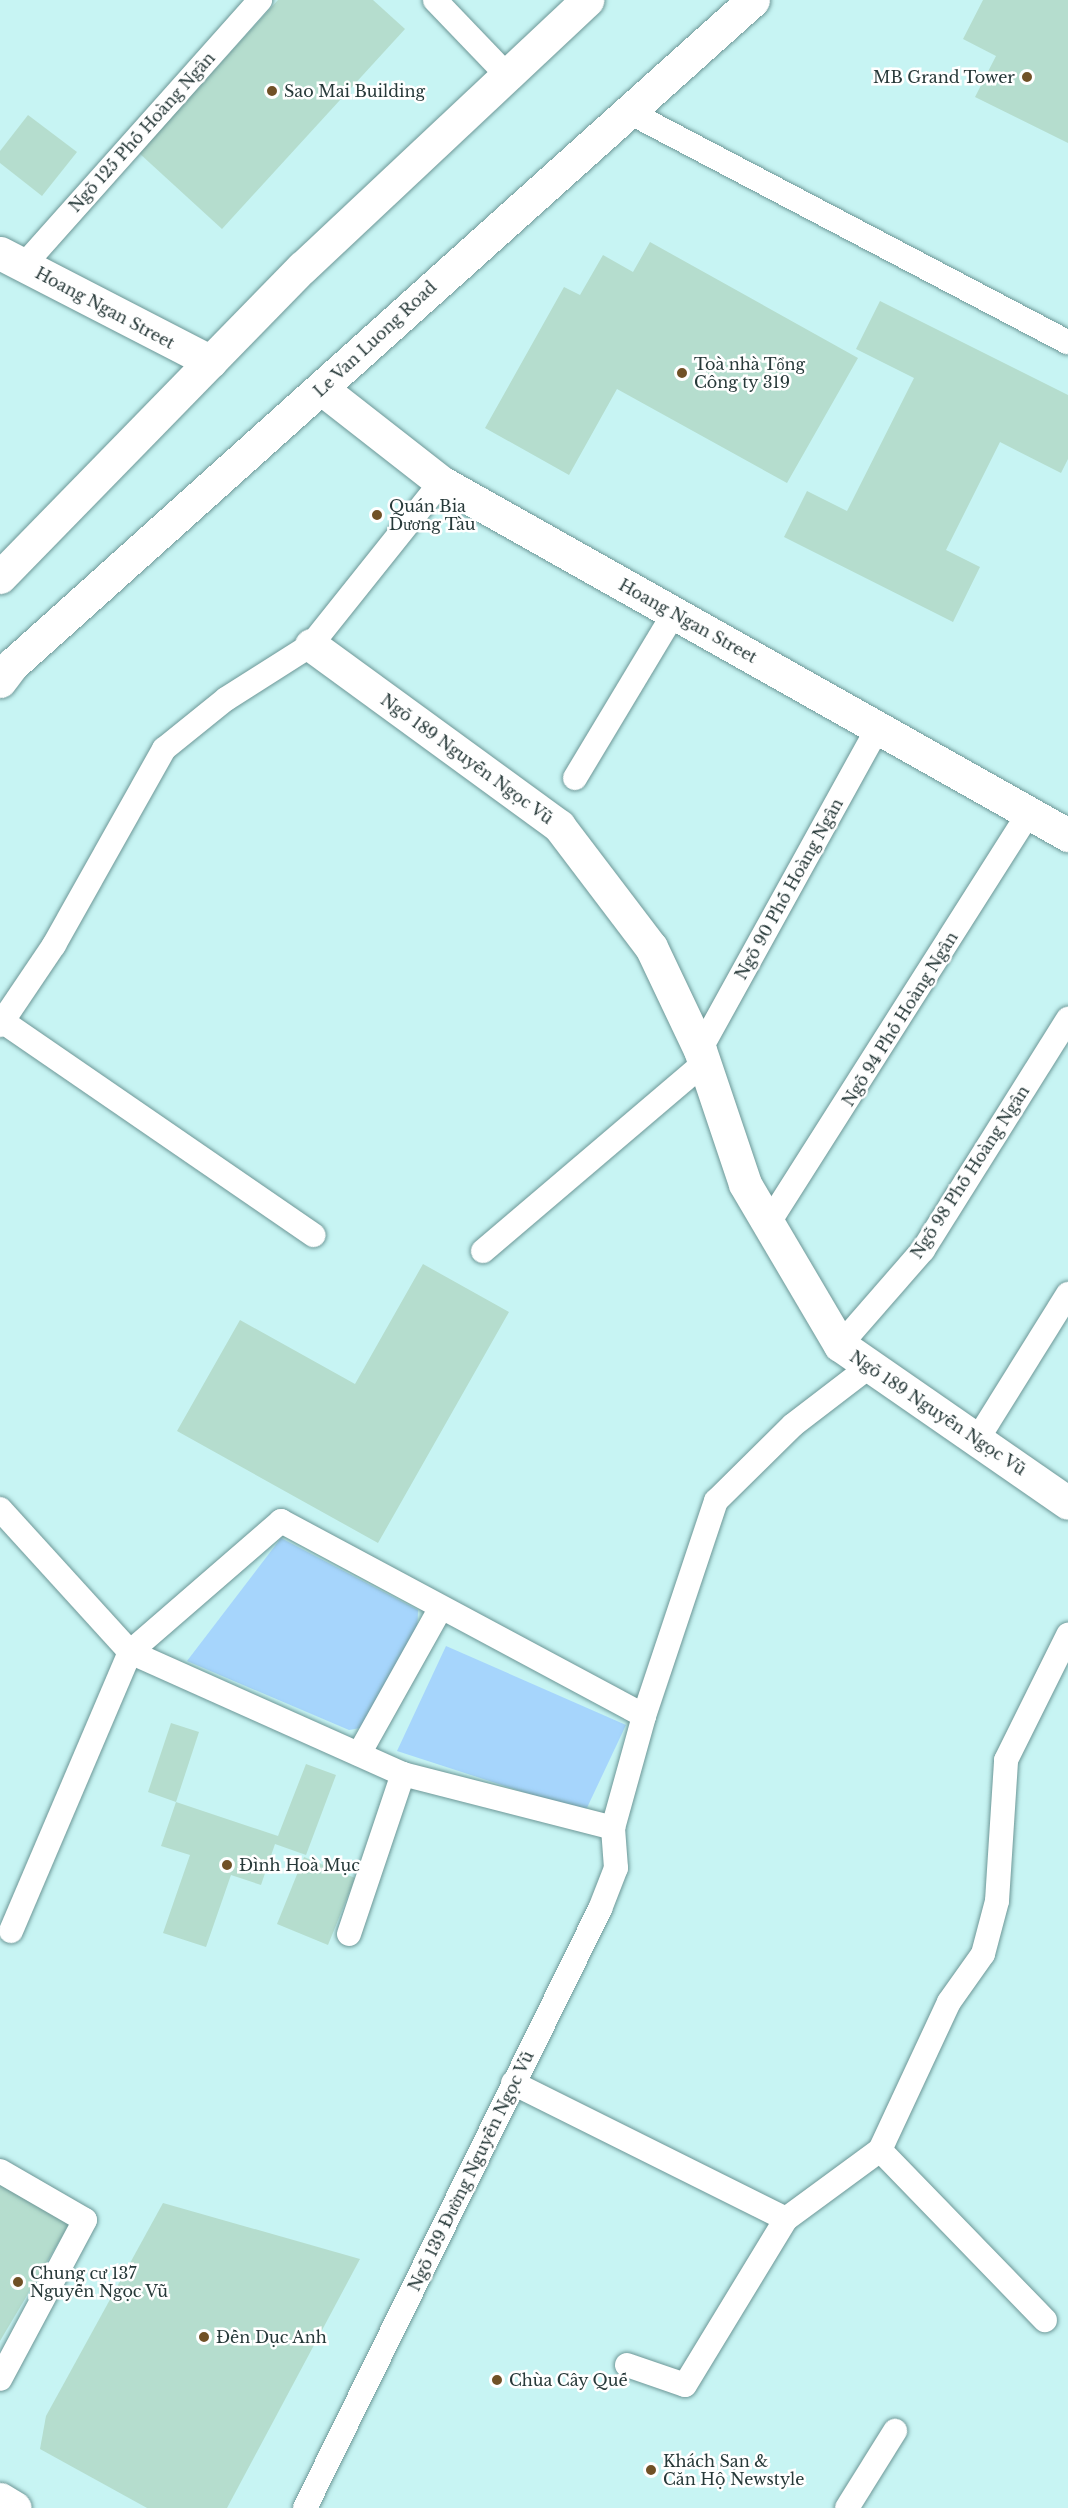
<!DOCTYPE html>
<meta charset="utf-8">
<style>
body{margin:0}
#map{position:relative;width:1068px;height:2508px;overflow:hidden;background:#c7f4f3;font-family:"Libre Baskerville",serif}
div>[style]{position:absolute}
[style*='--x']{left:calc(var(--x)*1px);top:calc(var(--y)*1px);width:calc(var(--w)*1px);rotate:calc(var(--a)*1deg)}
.water>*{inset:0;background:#a6d5fc}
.building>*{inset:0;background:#b5ddce}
.roads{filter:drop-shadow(0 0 2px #6d9797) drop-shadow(0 0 2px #6d9797)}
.lane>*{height:24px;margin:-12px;padding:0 12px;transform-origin:12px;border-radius:12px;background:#fff}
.street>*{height:33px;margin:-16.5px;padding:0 16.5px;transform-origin:16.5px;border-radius:16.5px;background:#fff}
.secondary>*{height:33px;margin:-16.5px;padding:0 16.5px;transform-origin:16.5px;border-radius:16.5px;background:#fff}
.primary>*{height:33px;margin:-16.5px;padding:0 16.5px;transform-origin:16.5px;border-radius:16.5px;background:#fff}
.dots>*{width:16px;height:16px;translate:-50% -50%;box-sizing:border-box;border:3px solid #fff;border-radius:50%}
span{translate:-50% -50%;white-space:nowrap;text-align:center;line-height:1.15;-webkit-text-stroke:5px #fff;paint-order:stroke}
.poi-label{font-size:16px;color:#273939}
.right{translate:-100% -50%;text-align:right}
.left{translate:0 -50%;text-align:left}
.street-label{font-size:16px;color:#273939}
</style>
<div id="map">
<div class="water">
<div style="clip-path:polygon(281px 1538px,418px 1610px,417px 1637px,366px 1727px,349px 1730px,187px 1661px)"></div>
<div style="clip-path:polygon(446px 1646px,626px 1725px,585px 1812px,397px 1751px)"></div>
</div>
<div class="building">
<div style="clip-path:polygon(278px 0,373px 0,405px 29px,222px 229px,139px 153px)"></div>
<div style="clip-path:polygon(983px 0,1068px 0,1068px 143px,975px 97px,996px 56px,963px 39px)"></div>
<div style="clip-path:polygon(28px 115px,77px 152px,42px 196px,0 163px,0 151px)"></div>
<div style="clip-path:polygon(650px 242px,858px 358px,787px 483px,617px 389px,569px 475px,485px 428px,564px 287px,580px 295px,603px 255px,633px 272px)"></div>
<div style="clip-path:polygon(880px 301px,1068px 395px,1068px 459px,1061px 473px,1000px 442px,946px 550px,980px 567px,953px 622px,784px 537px,807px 491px,847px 511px,914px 378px,856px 349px)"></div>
<div style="clip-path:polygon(423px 1264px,509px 1312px,378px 1543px,177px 1431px,240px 1320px,355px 1384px)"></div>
<div style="clip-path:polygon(171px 1723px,199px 1732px,176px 1802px,148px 1792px)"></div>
<div style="clip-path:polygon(306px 1764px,336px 1775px,306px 1855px,275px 1844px,261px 1885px,231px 1875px,206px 1947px,163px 1933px,190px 1855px,161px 1846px,176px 1802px,278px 1836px)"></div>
<div style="clip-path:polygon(304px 1857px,355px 1878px,328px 1945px,277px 1924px)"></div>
<div style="clip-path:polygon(0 2182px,70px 2223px,0 2341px)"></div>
<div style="clip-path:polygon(163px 2203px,360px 2259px,227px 2508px,147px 2508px,40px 2449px,46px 2416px)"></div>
</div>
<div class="roads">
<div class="lane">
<div style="--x:435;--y:0;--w:105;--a:46.2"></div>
<div style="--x:631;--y:113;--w:493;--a:27.7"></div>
<div style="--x:24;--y:265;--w:355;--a:-48.3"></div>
<div style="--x:575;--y:778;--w:192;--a:-59"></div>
<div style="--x:2;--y:1021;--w:378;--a:34.5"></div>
<div style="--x:0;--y:1025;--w:97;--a:-56"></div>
<div style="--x:54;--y:945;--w:225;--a:-60.7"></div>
<div style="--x:164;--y:749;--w:80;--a:-38.9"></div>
<div style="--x:226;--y:699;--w:101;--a:-32.4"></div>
<div style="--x:311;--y:645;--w:208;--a:-51.4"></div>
<div style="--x:700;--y:1050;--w:369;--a:-61.1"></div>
<div style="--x:768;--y:1224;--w:488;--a:-57.6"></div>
<div style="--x:483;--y:1251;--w:290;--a:-40.4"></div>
<div style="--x:840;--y:1345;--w:126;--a:-48.9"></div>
<div style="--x:923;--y:1250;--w:273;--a:-57.9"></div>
<div style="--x:977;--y:1440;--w:172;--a:-58.1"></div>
<div style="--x:0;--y:1509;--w:193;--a:47.7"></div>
<div style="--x:130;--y:1652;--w:299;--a:24.1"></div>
<div style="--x:403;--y:1774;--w:217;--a:14.4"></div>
<div style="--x:359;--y:1754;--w:166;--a:-60.8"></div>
<div style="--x:11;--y:1931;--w:303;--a:-66.9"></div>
<div style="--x:130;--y:1652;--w:200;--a:-40.9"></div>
<div style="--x:281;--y:1521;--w:412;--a:28.2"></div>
<div style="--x:349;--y:1934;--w:169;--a:-71.4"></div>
<div style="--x:513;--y:2083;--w:305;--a:26.5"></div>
<div style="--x:786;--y:2219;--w:117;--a:-36.3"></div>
<div style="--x:880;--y:2150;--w:163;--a:-65"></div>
<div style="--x:949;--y:2002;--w:59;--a:-54.7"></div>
<div style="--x:983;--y:1954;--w:55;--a:-75.2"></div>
<div style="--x:997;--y:1901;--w:141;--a:-86.3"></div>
<div style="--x:1006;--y:1760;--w:140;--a:-63.6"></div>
<div style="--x:880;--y:2150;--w:237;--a:45.9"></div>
<div style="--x:0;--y:2171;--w:98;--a:30"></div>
<div style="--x:85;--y:2220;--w:180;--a:118.1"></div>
<div style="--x:627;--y:2365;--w:61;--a:19"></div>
<div style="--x:685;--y:2385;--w:194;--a:-58.7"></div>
<div style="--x:305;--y:2508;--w:668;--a:-63.78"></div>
<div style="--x:600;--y:1909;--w:44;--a:-68.7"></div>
<div style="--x:616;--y:1868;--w:40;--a:-94.3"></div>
<div style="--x:613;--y:1828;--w:116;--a:-74.5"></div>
<div style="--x:644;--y:1716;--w:227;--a:-71.5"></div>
<div style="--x:716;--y:1501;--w:108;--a:-44.6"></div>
<div style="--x:793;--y:1425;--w:97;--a:-37.5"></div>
<div style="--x:847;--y:2508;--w:91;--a:-58.1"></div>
</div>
<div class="street">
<div style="--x:311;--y:645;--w:307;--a:36.1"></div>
<div style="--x:559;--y:826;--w:152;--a:52.8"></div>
<div style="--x:651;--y:947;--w:114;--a:64.6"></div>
<div style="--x:700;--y:1050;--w:141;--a:71.4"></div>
<div style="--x:745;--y:1184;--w:187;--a:59.5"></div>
<div style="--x:840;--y:1345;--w:277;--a:34.7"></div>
</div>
<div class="secondary">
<div style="--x:0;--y:253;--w:237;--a:27.3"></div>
<div style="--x:322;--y:389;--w:151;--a:38"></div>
<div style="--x:441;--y:482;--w:720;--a:29.38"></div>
<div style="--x:0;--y:2499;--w:17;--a:31"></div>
</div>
<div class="primary">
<div style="--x:0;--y:577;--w:433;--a:-45.7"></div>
<div style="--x:303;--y:267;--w:390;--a:-43.2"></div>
<div style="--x:0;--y:681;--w:21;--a:-53"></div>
<div style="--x:13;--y:664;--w:994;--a:-41.9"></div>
</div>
</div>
<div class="dots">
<div style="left:1027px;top:77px;background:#705126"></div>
<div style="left:272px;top:91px;background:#705126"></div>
<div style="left:682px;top:373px;background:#705126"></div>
<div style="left:377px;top:515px;background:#705126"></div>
<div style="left:227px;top:1865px;background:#705126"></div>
<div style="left:18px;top:2282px;background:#705126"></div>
<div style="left:204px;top:2337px;background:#705126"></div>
<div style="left:497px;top:2380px;background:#705126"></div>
<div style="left:651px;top:2470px;background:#705126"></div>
</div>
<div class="poi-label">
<span class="right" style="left:1015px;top:77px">MB Grand Tower</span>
<span class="left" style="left:284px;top:91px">Sao Mai Building</span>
<span class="left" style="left:694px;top:373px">Toà nhà Tổng<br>Công ty 319</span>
<span class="left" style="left:389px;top:515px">Quán Bia<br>Dương Tàu</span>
<span class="left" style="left:239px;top:1865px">Đình Hoà Mục</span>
<span class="left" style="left:30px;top:2282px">Chung cư 137<br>Nguyễn Ngọc Vũ</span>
<span class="left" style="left:216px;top:2337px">Đền Dục Anh</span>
<span class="left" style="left:509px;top:2380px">Chùa Cây Quế</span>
<span class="left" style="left:663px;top:2470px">Khách Sạn &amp;<br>Căn Hộ Newstyle</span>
</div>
<div class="street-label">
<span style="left:142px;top:132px;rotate:-48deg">Ngõ 125 Phố Hoàng Ngân</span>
<span style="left:105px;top:308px;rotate:28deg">Hoang Ngan Street</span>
<span style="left:375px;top:339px;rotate:-43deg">Le Van Luong Road</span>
<span style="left:688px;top:621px;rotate:29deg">Hoang Ngan Street</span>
<span style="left:467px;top:759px;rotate:36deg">Ngõ 189 Nguyễn Ngọc Vũ</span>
<span style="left:789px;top:889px;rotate:-61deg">Ngõ 90 Phố Hoàng Ngân</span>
<span style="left:900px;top:1019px;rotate:-58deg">Ngõ 94 Phố Hoàng Ngân</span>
<span style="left:970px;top:1172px;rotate:-57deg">Ngõ 98 Phố Hoàng Ngân</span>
<span style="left:938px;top:1413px;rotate:34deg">Ngõ 189 Nguyễn Ngọc Vũ</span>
<span style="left:471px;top:2171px;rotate:-64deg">Ngõ 139 Đường Nguyễn Ngọc Vũ</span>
</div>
</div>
